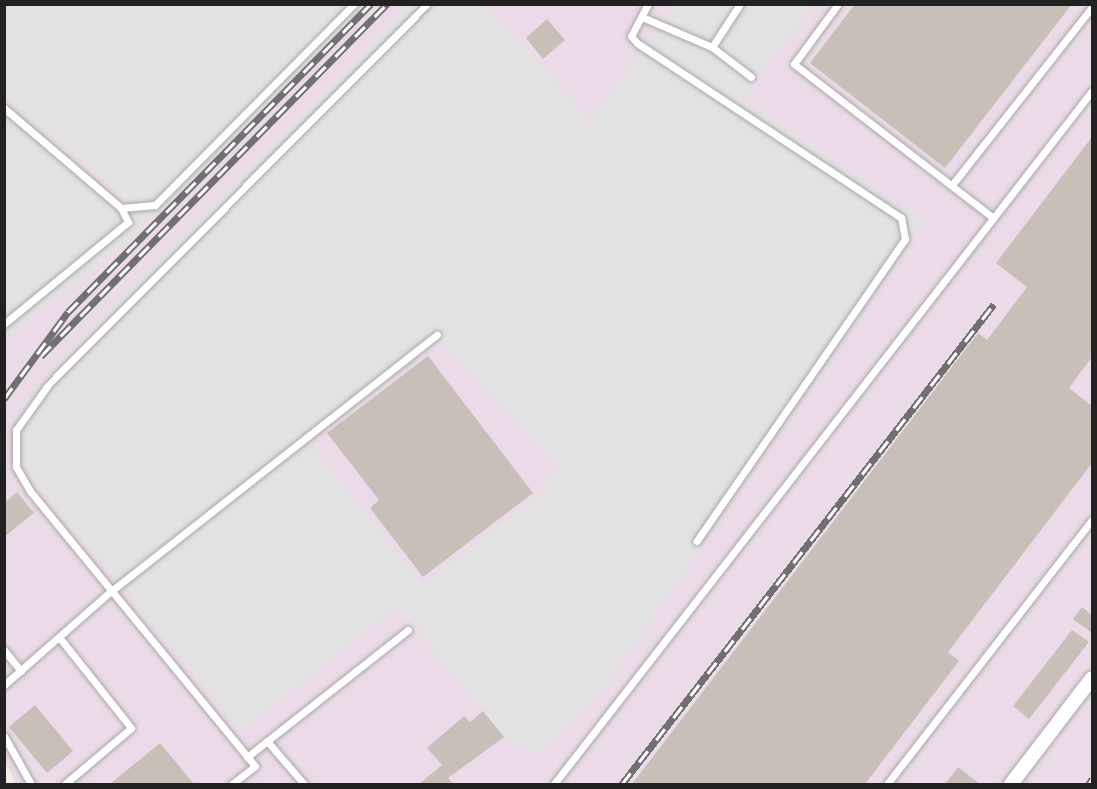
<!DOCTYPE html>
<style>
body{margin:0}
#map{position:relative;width:1097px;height:789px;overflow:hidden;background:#f2efe9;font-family:"Varela Round",sans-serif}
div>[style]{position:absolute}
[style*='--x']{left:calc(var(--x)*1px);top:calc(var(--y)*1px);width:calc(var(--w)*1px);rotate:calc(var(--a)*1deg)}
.industrial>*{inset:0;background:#ebdbe8}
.parking>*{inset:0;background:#e2e2e2}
.building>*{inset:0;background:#c7bfb8}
.roads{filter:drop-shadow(0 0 2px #a9a9a9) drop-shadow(0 0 2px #a9a9a9)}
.service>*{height:7px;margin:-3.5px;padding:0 3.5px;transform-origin:3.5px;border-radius:3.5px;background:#fff}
.minor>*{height:14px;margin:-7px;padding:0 7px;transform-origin:7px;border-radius:7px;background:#fff}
.rail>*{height:7px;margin-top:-3.5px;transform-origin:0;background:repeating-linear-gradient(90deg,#fff 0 14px,#707070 0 28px);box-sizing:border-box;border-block:2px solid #707070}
span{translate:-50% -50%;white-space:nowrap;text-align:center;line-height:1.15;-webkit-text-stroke:5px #fff;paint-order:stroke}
.frame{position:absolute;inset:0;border:6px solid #222;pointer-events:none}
</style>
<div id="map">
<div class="industrial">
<div style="clip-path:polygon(5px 5px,1092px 5px,1092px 784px,16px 784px,5px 762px)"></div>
</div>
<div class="parking">
<div style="clip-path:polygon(5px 5px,365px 5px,150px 221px,5px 94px)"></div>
<div style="clip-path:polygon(evenodd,409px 5px,485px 5px,591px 121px,673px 5px,813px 5px,742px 98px,923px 222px,597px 698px,539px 755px,504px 737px,397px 606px,241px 731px,31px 478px,7px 431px,31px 392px,409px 5px,439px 341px,559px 466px,537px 496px,422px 586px,309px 441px,439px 341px)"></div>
<div style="clip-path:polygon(5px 99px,144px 220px,136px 236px,5px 337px)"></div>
</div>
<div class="building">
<div style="clip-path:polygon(855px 4px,1072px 4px,945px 168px,810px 63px)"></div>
<div style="clip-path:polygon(547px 19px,565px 40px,543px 59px,526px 38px)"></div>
<div style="clip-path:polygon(1092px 137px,1092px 357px,1069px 388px,1092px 406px,1092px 463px,948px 652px,959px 661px,865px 784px,632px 784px,978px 333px,987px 340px,1027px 287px,996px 263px)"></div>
<div style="clip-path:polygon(428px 356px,533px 493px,423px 577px,370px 508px,379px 500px,327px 433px)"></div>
<div style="clip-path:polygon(17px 492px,34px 513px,4px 537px,4px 503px)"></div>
<div style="clip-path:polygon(1082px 607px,1092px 615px,1092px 633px,1073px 619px)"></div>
<div style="clip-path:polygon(1072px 630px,1089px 642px,1029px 719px,1013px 706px)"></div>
<div style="clip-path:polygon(35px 705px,73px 751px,47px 773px,9px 727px)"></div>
<div style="clip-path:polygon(483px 711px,504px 737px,448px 778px,453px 784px,419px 784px,442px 765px,427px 748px,464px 716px,470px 722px)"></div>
<div style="clip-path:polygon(160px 743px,194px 784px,110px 784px)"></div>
<div style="clip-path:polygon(958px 767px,980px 784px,945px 784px)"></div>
</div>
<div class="roads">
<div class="service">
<div style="--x:648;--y:4;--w:36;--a:118"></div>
<div style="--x:631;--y:36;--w:9;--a:49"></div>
<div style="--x:637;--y:43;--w:317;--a:33.5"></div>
<div style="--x:901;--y:218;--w:21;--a:79"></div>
<div style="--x:905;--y:239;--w:367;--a:124.6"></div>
<div style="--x:838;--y:4;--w:74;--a:126.3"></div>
<div style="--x:794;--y:64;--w:252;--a:37.7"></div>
<div style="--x:642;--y:17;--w:76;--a:23.2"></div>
<div style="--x:712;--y:47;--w:49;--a:37.6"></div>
<div style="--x:712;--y:47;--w:51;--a:-56.9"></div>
<div style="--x:4;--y:108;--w:154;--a:40.5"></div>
<div style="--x:121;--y:208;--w:16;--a:63"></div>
<div style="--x:128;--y:222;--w:161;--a:140.6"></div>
<div style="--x:952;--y:185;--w:226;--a:-51.8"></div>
<div style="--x:121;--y:208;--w:34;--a:-5"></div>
<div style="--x:155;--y:205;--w:283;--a:-45.3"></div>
<div style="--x:59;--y:637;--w:116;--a:51.6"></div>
<div style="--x:131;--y:728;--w:87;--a:139.7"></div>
<div style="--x:4;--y:650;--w:27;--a:51"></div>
<div style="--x:4;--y:685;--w:141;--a:-41.3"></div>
<div style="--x:110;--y:592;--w:416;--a:-38.2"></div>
<div style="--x:4;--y:736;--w:55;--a:60.6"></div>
<div style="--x:267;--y:741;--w:57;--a:49.3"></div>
<div style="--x:247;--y:757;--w:205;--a:-38.3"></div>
<div style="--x:232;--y:784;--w:29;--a:-38"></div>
<div style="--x:255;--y:766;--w:355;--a:-129.3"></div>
<div style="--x:30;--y:491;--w:28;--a:-120"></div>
<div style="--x:16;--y:467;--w:37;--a:-90"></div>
<div style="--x:16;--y:430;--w:55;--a:-54.6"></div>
<div style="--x:48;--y:385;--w:537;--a:-45.15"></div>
<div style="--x:554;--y:784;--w:877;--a:-52.18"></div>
<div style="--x:887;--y:784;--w:334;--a:-52.2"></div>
</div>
<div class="minor">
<div style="--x:1011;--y:784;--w:133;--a:-52.6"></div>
</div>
</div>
<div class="rail">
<div style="--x:41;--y:356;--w:494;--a:-45.5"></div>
<div style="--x:4;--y:399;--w:108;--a:-53.7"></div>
<div style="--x:68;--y:312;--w:432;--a:-45.5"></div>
<div style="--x:622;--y:784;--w:607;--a:-52.22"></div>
<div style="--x:1089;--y:784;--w:6;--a:-59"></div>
</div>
<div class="frame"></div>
</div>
